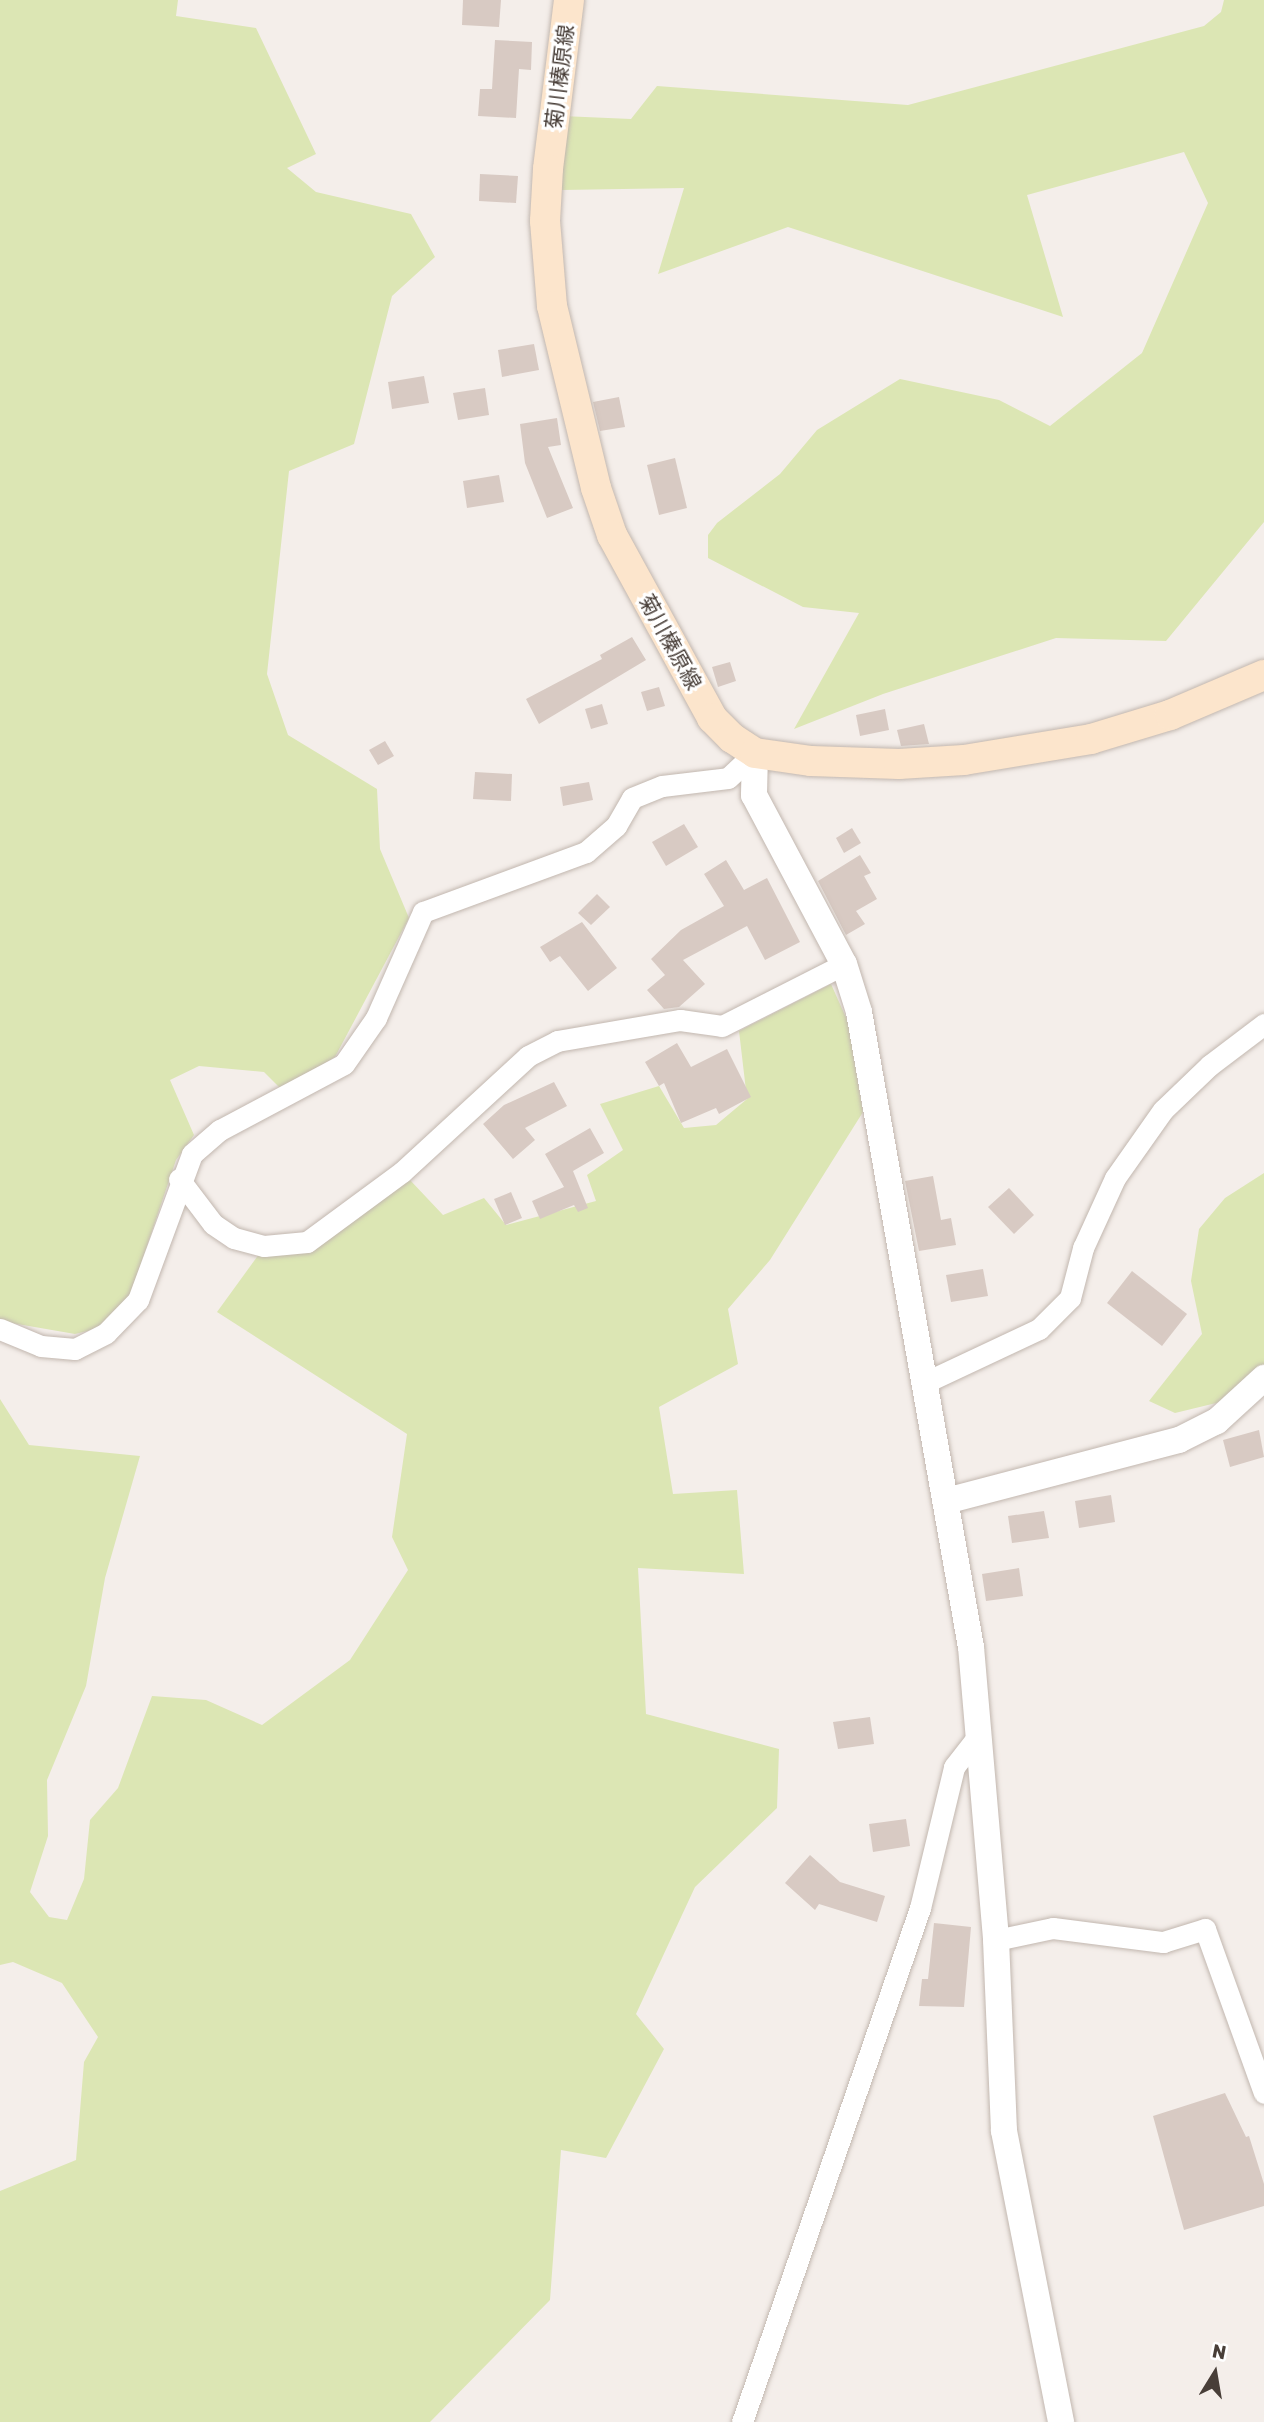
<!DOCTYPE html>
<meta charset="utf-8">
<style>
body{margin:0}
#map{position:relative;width:1264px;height:2422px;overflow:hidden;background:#f4eeea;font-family:Rubik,"Noto Sans JP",sans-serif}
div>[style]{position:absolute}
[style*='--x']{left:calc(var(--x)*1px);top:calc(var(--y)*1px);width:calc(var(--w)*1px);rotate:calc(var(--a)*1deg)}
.green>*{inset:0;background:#dce6b4}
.building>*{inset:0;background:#d8cac3}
.roads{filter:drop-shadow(0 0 2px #c2b7af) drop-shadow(0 0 2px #c2b7af)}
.minor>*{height:21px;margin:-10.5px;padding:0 10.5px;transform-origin:10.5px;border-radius:10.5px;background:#fff}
.tertiary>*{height:26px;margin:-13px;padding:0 13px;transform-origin:13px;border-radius:13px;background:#fff}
.secondary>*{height:30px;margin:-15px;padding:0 15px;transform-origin:15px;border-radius:15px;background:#fce5cc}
span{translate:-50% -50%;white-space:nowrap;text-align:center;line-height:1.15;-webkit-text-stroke:6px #fff;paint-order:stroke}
.street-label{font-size:21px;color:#483e38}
.north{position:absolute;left:1180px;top:2338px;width:70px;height:70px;-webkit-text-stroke:5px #fff;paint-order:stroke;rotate:11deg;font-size:19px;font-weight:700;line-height:28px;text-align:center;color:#483e38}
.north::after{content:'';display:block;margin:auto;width:24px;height:32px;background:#483e38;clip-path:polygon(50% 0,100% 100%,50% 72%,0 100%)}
</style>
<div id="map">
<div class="green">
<div style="clip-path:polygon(0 0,178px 0,176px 16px,256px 28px,316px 154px,287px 168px,316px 192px,411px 214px,435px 257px,392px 296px,354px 444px,289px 471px,267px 674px,288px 735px,377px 789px,380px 849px,409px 918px,335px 1057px,282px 1090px,264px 1072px,199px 1066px,170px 1080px,194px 1135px,176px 1160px,128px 1302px,100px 1328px,75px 1334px,0 1321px)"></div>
<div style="clip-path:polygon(1224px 0,1264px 0,1264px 522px,1166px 641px,1056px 638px,883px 694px,794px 729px,859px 613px,803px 607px,708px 558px,708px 535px,717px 523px,780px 474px,817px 430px,900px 379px,999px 400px,1050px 426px,1142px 353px,1208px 203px,1184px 152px,1027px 195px,1063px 317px,788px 227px,658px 274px,684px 188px,562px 190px,562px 116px,631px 119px,657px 86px,908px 105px,1204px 26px,1221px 12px)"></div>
<div style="clip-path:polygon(831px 984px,848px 1022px,863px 1112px,770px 1260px,728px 1309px,738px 1364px,659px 1407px,673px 1494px,737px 1490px,744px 1574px,638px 1568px,646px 1714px,779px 1749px,777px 1808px,695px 1887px,636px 2014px,664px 2049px,606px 2158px,561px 2150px,550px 2300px,430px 2422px,0 2422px,0 2191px,76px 2160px,84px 2062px,98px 2037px,62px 1983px,13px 1962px,0 1965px,0 1399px,29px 1445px,140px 1456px,105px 1578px,86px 1686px,47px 1780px,48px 1836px,30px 1892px,49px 1917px,67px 1920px,84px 1879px,90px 1820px,118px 1788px,152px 1696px,206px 1700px,262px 1725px,350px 1660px,408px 1570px,392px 1537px,407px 1434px,217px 1312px,262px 1250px,307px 1246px,410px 1180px,443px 1215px,484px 1198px,506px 1225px,596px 1201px,587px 1175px,623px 1150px,600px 1104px,659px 1086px,684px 1128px,716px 1125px,747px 1099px,739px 1031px)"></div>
<div style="clip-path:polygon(1264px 1173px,1264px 1384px,1245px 1396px,1175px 1413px,1149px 1401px,1202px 1334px,1191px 1281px,1199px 1229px,1225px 1198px)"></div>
</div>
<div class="building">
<div style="clip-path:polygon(463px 0,501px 0,499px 27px,462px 25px)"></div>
<div style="clip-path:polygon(495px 40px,532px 42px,531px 70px,519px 69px,516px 118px,478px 116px,480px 89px,492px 89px)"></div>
<div style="clip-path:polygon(480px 174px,518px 176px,516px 203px,479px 201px)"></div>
<div style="clip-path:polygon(534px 344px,539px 370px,502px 377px,498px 350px)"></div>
<div style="clip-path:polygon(424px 376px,429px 403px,392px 409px,388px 382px)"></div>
<div style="clip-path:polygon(485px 388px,489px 415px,458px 420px,453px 393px)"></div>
<div style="clip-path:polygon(619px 397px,625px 427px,600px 431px,593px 402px)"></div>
<div style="clip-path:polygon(557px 418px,561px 445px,548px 447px,573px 508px,547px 518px,525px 463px,520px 424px)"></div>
<div style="clip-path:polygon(675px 458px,687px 508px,659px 515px,647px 465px)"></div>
<div style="clip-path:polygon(499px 475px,504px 502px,467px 508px,463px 481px)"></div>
<div style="clip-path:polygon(632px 637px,646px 660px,539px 724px,526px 699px,602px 659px,600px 655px)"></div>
<div style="clip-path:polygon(730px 662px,736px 681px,718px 687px,712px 667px)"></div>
<div style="clip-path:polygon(659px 687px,665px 706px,647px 711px,641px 692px)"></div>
<div style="clip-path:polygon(602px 704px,608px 724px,591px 729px,585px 709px)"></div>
<div style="clip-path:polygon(885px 709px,889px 730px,860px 736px,856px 715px)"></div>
<div style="clip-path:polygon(924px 724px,929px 744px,901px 746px,897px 730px)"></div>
<div style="clip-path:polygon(385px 741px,394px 756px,378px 765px,369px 750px)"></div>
<div style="clip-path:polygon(475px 772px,512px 774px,511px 801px,473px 799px)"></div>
<div style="clip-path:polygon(589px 782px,593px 800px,563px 806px,560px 787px)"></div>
<div style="clip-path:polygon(684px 824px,698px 847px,666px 866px,652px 842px)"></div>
<div style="clip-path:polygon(852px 828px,861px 843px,844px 853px,836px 838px)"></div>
<div style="clip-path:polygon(860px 855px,871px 873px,864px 876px,877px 899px,856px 911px,865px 924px,846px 935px,818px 881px)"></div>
<div style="clip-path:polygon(726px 860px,744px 890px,767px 878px,800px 942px,765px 960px,747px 926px,683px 960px,705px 984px,679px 1007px,664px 1009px,647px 990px,665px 975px,651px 959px,681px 930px,724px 906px,704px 874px)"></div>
<div style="clip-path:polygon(597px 894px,610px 907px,591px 925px,578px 913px)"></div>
<div style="clip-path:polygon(582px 922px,617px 968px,588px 991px,560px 956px,550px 962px,540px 947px)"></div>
<div style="clip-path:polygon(677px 1043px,691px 1067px,727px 1049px,751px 1097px,719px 1114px,716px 1108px,681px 1123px,664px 1083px,659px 1086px,645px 1062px)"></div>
<div style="clip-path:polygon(554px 1082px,567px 1106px,525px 1128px,535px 1140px,513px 1159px,483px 1124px,504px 1105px)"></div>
<div style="clip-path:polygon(590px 1128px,604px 1153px,573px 1171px,588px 1208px,578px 1212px,574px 1205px,540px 1219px,532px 1201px,564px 1187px,545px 1154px)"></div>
<div style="clip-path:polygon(933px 1176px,941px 1220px,951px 1218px,956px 1245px,919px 1251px,905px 1181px)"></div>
<div style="clip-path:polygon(1009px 1188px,1034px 1215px,1014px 1234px,988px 1207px)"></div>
<div style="clip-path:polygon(511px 1192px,522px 1218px,505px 1225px,494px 1199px)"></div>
<div style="clip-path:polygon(983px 1269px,988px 1296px,951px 1302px,946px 1275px)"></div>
<div style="clip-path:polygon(1132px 1271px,1187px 1314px,1162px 1346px,1107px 1303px)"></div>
<div style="clip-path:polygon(1259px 1430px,1264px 1457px,1230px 1467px,1223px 1440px)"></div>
<div style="clip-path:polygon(1111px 1495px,1115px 1522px,1079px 1528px,1075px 1501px)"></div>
<div style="clip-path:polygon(1044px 1511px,1049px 1538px,1012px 1543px,1008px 1516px)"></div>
<div style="clip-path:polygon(1019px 1568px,1023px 1596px,986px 1601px,982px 1574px)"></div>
<div style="clip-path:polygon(870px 1717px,874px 1744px,838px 1749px,833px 1722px)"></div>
<div style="clip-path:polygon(906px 1819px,910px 1846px,873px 1852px,869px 1824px)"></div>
<div style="clip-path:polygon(810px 1855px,840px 1882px,885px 1896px,877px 1922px,819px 1904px,815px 1910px,785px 1883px)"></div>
<div style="clip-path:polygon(934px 1923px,971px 1927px,964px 2007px,919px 2006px,922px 1979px,928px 1979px)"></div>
<div style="clip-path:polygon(1225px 2093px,1246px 2137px,1249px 2136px,1264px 2184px,1264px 2206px,1184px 2230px,1153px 2116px)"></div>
</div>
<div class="roads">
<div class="minor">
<div style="--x:179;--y:1179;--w:56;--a:52.9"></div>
<div style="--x:213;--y:1224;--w:25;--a:34"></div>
<div style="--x:234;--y:1238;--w:31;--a:15"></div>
<div style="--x:264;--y:1246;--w:43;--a:-5.3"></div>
<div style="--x:307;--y:1242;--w:118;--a:-36.4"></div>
<div style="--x:402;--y:1172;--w:171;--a:-42.6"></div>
<div style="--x:528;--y:1056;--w:33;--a:-27"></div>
<div style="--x:557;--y:1041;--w:125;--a:-9.7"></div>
<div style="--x:680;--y:1020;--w:42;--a:8.1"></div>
<div style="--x:722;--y:1026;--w:137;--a:-26.9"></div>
<div style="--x:0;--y:1329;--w:44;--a:22.5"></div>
<div style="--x:41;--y:1346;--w:34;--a:5"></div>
<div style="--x:75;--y:1349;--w:35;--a:-27"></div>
<div style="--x:106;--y:1333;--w:46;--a:-45.9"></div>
<div style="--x:138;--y:1300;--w:156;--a:-69.7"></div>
<div style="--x:192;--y:1154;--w:37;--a:-41"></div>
<div style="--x:220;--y:1130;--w:140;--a:-28"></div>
<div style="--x:344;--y:1064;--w:56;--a:-55.2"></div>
<div style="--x:376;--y:1018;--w:116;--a:-66.1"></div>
<div style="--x:423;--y:912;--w:174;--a:-20.2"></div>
<div style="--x:586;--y:852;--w:40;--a:-41"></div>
<div style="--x:616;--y:826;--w:32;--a:-60"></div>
<div style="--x:632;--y:798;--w:32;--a:-22"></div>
<div style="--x:662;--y:786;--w:66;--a:-6.9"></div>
<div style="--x:728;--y:778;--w:37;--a:-43"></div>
<div style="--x:924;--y:1383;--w:127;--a:-25.2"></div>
<div style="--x:1039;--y:1329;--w:44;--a:-45"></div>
<div style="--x:1070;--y:1298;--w:52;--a:-75.4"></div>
<div style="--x:1083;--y:1248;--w:77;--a:-65.4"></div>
<div style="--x:1115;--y:1178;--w:83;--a:-54.8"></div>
<div style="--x:1163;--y:1110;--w:65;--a:-43.8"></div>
<div style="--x:1210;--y:1065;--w:68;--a:-37.2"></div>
<div style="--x:996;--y:1940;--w:58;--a:-11.9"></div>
<div style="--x:1053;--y:1928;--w:111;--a:7.3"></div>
<div style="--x:1163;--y:1942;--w:44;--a:-17.2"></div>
<div style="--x:1205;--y:1929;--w:174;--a:70.2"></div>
<div style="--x:742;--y:2422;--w:544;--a:-70.9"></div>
<div style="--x:920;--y:1908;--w:145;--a:-76.4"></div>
<div style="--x:954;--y:1767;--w:39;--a:-52"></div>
</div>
<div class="tertiary">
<div style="--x:755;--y:753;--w:42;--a:91.4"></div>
<div style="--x:754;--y:795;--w:191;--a:62"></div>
<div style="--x:844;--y:964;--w:50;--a:72.6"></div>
<div style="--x:859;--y:1012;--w:645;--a:80"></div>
<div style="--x:971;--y:1647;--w:294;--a:85.1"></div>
<div style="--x:996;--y:1940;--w:191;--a:87.6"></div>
<div style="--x:1004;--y:2131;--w:297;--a:78.9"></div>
<div style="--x:946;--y:1501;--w:241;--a:-14.7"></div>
<div style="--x:1179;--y:1440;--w:42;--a:-26.6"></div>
<div style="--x:1217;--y:1421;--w:64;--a:-42.5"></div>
</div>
<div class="secondary">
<div style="--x:569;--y:0;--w:170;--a:97.1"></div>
<div style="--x:548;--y:169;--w:52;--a:93.3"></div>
<div style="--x:545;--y:221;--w:85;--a:85.3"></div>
<div style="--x:552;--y:306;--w:187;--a:76.4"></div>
<div style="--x:596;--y:488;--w:50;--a:71.2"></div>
<div style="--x:612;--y:535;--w:209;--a:61.3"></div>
<div style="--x:712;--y:718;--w:28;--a:45"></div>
<div style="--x:732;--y:738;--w:27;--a:33"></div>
<div style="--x:755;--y:753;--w:57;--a:8.1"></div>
<div style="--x:811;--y:761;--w:88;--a:2"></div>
<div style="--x:899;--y:764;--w:65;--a:-3.5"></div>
<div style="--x:964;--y:760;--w:129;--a:-9.4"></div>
<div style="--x:1091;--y:739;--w:83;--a:-16.9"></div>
<div style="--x:1170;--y:715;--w:102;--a:-23.1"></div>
</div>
</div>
<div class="street-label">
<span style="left:560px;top:77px;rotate:-83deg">菊川榛原線</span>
<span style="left:670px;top:642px;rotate:61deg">菊川榛原線</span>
</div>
<div class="north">N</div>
</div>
